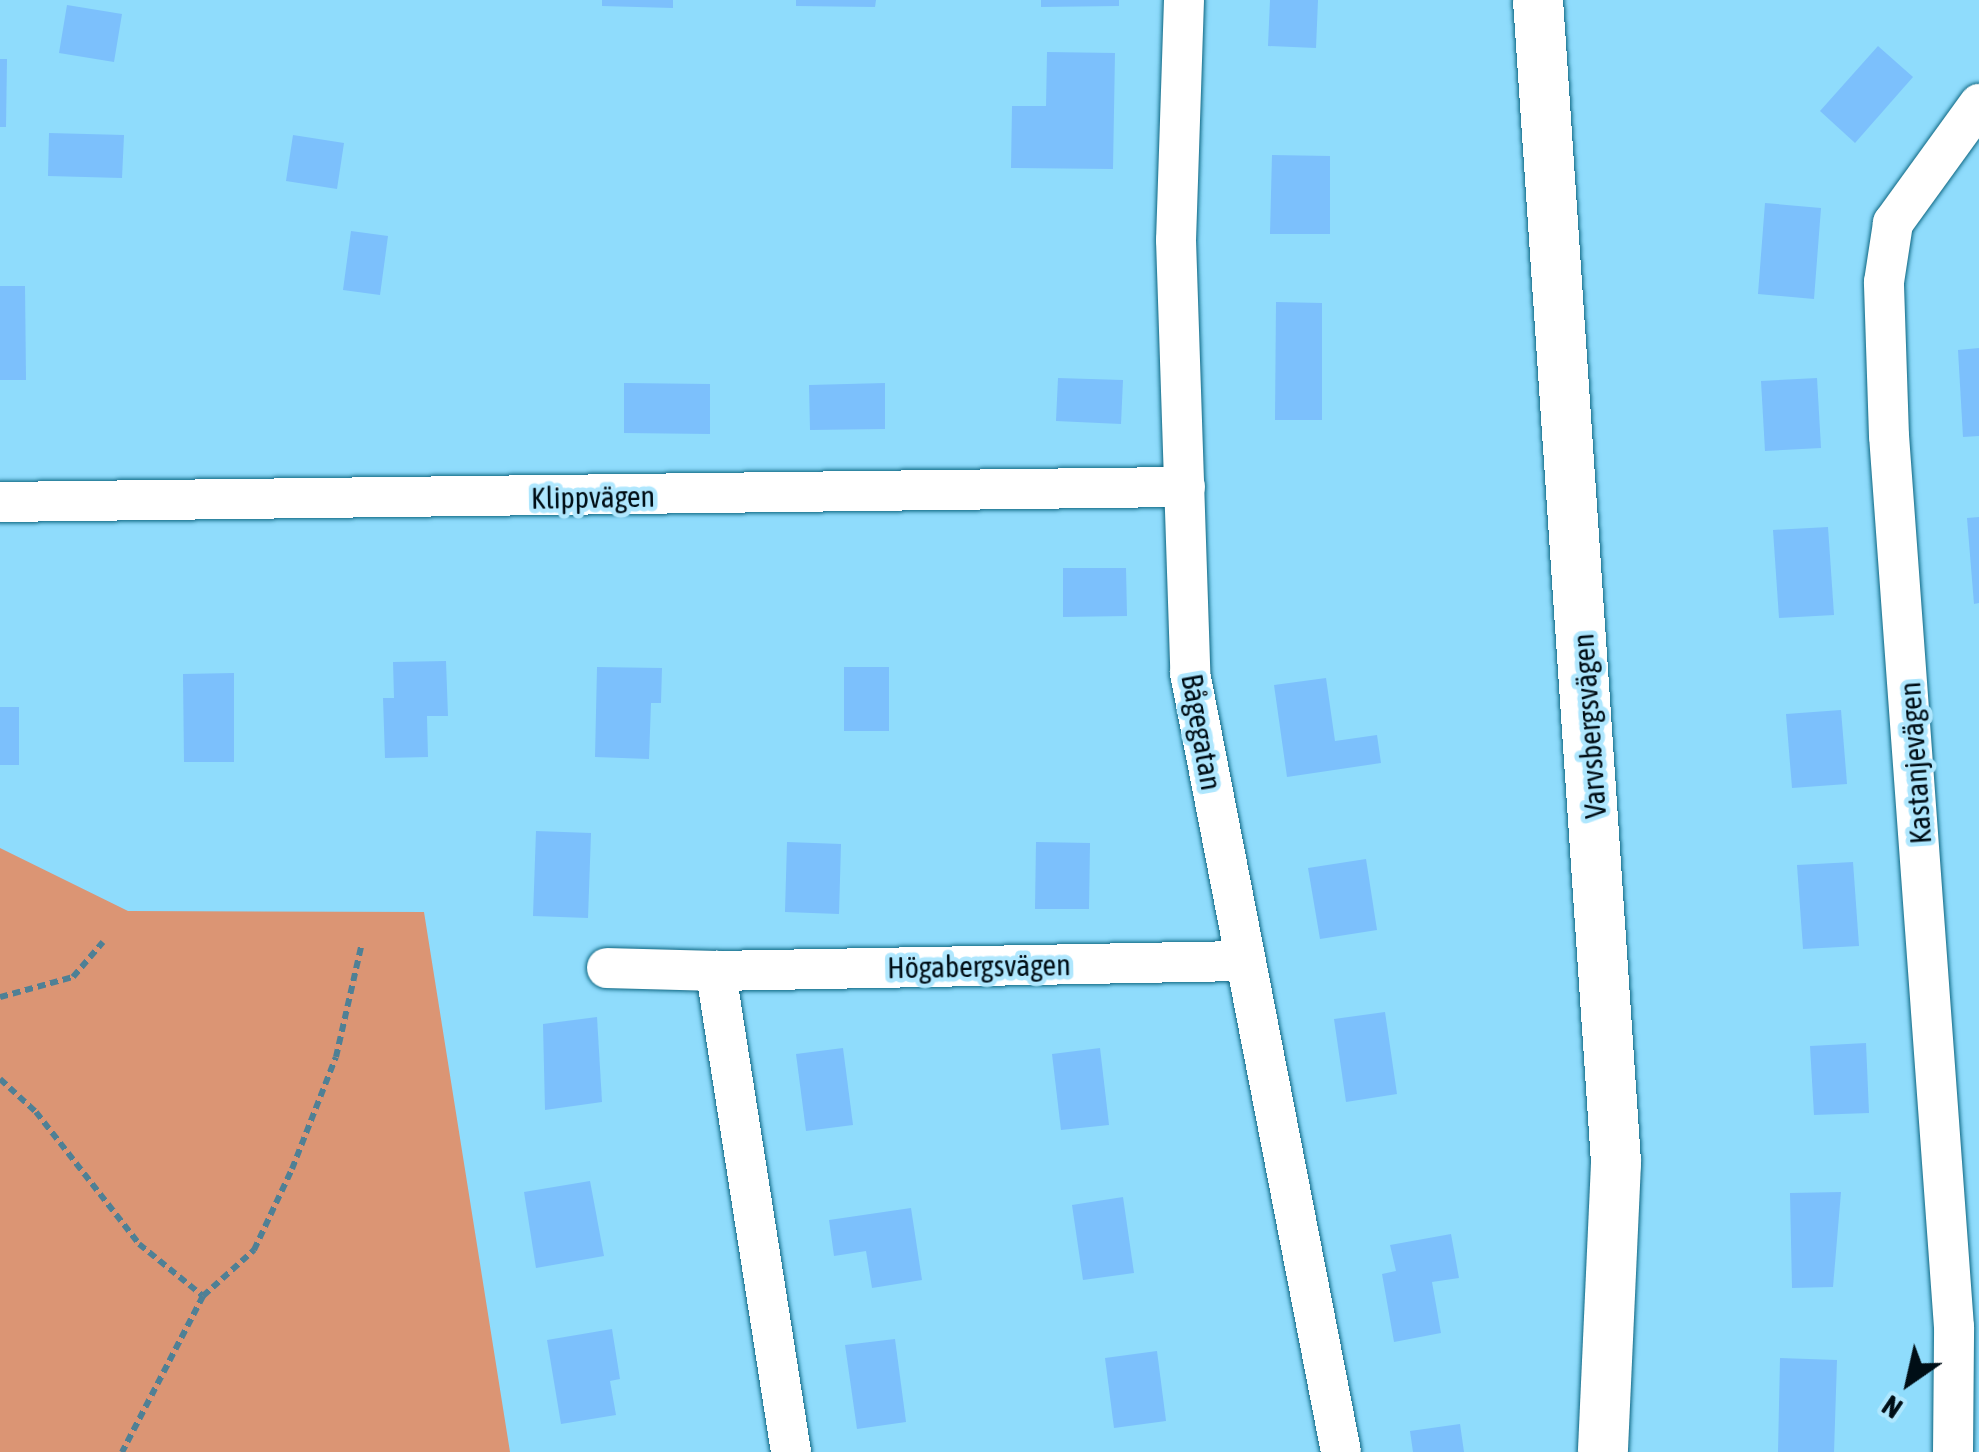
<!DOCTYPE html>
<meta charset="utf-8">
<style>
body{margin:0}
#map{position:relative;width:1979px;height:1452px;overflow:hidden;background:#8fdcfc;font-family:"Asap Condensed",sans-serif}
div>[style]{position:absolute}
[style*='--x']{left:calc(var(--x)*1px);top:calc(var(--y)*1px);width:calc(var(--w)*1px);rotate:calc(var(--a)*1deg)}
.green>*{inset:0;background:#db9574}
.building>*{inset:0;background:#7cc0fc}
.path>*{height:6px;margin-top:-3px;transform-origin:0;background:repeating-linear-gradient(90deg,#4f8095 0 8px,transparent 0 13px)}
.roads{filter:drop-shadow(0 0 2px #0d6682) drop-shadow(0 0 2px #0d6682)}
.minor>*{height:40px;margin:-20px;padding:0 20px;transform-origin:20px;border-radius:20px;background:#fff}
.tertiary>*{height:50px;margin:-25px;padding:0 25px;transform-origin:25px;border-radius:25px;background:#fff}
span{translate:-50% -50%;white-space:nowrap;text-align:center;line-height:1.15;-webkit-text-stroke:9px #afe7fe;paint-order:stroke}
.street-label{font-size:30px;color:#000e16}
.north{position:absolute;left:1859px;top:1332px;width:100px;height:100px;-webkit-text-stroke:8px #afe7fe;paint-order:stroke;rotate:214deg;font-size:28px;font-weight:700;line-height:40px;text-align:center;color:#000e16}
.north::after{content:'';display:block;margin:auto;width:35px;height:45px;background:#000e16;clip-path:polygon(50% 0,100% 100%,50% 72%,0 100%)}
</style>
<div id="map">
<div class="green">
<div style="clip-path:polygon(0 848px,128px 911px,424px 912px,510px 1452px,0 1452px)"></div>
</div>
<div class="building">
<div style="clip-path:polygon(602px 0,673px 0,673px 8px,602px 6px)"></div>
<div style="clip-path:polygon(796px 0,876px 0,875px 7px,796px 6px)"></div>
<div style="clip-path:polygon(1041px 0,1119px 0,1119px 6px,1041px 7px)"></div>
<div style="clip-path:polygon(1270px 0,1318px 0,1316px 48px,1268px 46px)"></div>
<div style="clip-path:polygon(67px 5px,122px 14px,114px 62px,59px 53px)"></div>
<div style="clip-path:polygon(1878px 46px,1913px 77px,1855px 143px,1820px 111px)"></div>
<div style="clip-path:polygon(1047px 52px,1115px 53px,1113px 169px,1011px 168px,1012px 106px,1046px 106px)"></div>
<div style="clip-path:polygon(0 59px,7px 59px,6px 127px,0 127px)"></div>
<div style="clip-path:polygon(49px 133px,124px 135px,122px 178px,48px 176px)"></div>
<div style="clip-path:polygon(293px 135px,344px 143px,337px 189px,286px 181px)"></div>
<div style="clip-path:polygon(1272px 155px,1330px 156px,1330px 234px,1270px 234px)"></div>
<div style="clip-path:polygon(1765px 203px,1821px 208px,1814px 299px,1758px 294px)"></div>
<div style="clip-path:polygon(351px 231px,388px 236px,380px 295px,343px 290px)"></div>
<div style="clip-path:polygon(0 286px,25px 286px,26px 380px,0 380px)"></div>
<div style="clip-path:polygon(1276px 302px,1322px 303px,1322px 420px,1275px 420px)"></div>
<div style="clip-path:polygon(1979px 348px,1979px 436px,1963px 437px,1958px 350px)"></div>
<div style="clip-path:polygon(1058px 378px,1123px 380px,1121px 424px,1056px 421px)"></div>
<div style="clip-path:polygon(1817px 378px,1821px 448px,1765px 451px,1761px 381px)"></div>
<div style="clip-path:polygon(624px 383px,710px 384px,710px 434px,624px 433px)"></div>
<div style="clip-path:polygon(885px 383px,885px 429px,810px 430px,809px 385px)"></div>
<div style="clip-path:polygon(1979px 517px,1979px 603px,1974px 604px,1967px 518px)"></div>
<div style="clip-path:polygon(1828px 527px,1834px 615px,1779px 618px,1773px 530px)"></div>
<div style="clip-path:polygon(1063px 568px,1126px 568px,1127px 616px,1063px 617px)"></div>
<div style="clip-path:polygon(446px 661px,448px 716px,427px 716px,428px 757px,385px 758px,383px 698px,394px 698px,393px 662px)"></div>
<div style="clip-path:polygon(597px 667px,662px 668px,661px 703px,651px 703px,649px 759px,595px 757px)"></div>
<div style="clip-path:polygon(844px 667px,889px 667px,889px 731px,844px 731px)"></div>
<div style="clip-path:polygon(234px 673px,234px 762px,184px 762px,183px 674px)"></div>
<div style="clip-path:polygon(1326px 678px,1335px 741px,1377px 735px,1381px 763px,1287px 777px,1274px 685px)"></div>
<div style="clip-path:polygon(0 707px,19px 707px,19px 765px,0 765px)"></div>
<div style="clip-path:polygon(1841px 710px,1847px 784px,1792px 788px,1786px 714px)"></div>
<div style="clip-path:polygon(536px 831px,591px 833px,588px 918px,533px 916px)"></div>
<div style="clip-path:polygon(787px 842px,841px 844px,839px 914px,785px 912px)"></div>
<div style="clip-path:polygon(1036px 842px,1090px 843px,1089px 909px,1035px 909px)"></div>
<div style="clip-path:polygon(1366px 859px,1377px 930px,1320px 939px,1308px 868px)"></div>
<div style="clip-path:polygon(1853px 862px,1859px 946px,1803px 949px,1797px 865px)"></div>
<div style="clip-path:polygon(1385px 1012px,1397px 1094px,1346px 1102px,1334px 1019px)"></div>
<div style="clip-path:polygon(597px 1017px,602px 1102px,545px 1110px,543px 1024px)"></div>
<div style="clip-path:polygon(1866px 1043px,1869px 1113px,1814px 1115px,1810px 1046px)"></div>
<div style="clip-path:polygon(843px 1048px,853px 1125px,806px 1131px,796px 1054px)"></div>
<div style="clip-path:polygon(1100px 1048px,1109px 1125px,1061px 1130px,1052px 1054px)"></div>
<div style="clip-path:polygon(590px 1181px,604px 1256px,536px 1268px,524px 1192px)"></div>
<div style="clip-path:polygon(1841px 1192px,1833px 1287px,1792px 1288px,1790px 1193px)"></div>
<div style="clip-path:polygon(1123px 1197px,1134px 1273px,1083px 1280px,1072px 1205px)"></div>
<div style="clip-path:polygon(911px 1208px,922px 1280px,872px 1288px,866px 1251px,834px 1256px,829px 1220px)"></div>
<div style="clip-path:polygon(1451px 1234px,1459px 1278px,1432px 1282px,1441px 1333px,1394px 1342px,1382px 1274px,1396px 1271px,1390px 1245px)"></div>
<div style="clip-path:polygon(612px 1329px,620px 1379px,610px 1381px,616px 1415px,561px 1424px,547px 1340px)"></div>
<div style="clip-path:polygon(895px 1339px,906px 1422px,857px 1429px,845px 1345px)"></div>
<div style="clip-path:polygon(1157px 1351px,1166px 1421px,1114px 1428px,1105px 1358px)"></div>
<div style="clip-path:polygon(1780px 1358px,1837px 1360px,1834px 1452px,1778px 1452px)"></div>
<div style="clip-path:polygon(1460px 1424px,1464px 1452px,1413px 1452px,1410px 1431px)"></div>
</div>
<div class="path">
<div style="--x:0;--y:997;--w:76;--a:-15.3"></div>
<div style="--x:73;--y:977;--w:46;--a:-49.4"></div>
<div style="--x:0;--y:1079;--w:49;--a:42.5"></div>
<div style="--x:36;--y:1112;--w:167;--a:52"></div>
<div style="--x:139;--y:1244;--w:82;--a:39.1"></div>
<div style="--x:203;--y:1296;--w:176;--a:117.4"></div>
<div style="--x:203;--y:1296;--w:69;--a:-42"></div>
<div style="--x:254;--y:1250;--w:89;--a:-64.9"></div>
<div style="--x:292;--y:1169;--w:120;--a:-68.6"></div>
<div style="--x:336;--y:1057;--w:113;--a:-77.2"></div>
</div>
<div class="roads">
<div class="minor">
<div style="--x:1184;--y:0;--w:240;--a:91.9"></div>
<div style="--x:1176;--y:240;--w:433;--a:88.1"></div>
<div style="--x:1190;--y:673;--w:793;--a:79.03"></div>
<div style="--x:0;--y:502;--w:1185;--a:-0.73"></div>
<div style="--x:607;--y:968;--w:109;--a:1.6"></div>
<div style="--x:791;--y:1452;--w:487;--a:-98.9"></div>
<div style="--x:716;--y:971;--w:527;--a:-1.09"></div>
<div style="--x:1953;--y:1452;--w:125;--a:-89.5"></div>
<div style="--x:1954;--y:1327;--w:893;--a:-94.17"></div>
<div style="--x:1889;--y:436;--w:154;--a:-91.9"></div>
<div style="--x:1884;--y:282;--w:60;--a:-81.3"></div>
<div style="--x:1893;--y:223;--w:147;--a:-54.1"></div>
</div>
<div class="tertiary">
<div style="--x:1538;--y:0;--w:1166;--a:86.16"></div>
<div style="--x:1616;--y:1163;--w:289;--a:92.6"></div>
</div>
</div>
<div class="street-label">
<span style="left:593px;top:497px;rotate:-1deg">Klippvägen</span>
<span style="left:1589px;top:726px;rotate:-94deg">Varvsbergsvägen</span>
<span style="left:1202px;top:732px;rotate:80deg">Bågegatan</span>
<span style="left:1915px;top:763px;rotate:-94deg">Kastanjevägen</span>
<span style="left:979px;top:966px;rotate:-1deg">Högabergsvägen</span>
</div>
<div class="north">N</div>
</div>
